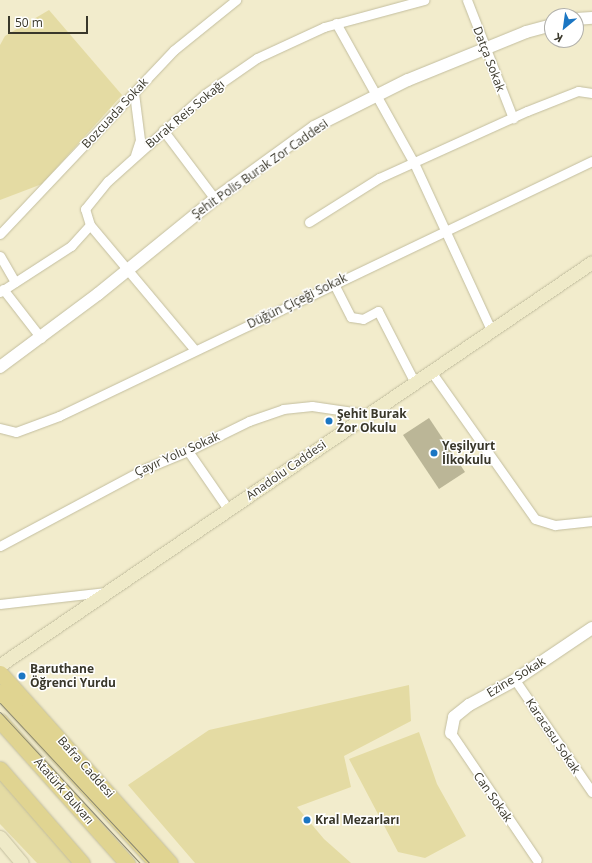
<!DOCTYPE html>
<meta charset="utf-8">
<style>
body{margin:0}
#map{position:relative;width:592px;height:863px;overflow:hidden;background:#f2eccc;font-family:"Open Sans",sans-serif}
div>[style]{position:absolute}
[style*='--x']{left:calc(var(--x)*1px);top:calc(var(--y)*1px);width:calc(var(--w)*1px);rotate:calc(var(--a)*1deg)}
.green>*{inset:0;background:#e4dba3}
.building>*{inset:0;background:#bbb697}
.roads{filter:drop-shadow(0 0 1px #c3be9f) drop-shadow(0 0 1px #c3be9f)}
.minor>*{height:9px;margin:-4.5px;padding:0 4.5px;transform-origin:4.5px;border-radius:4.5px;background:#fff}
.tertiary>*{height:12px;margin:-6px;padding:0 6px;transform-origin:6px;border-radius:6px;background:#fff}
.secondary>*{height:13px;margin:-6.5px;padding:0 6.5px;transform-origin:6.5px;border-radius:6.5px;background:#efeac8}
.primary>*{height:15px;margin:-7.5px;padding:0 7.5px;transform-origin:7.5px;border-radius:7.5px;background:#e0d491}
.tram>*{height:1px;margin:-0.5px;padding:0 0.5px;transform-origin:0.5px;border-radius:0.5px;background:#898670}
.dots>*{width:11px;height:11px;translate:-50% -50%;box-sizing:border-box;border:2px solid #fff;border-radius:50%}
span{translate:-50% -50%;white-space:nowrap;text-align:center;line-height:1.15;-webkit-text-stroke:3px #fff;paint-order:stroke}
.street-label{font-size:12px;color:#39372a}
.poi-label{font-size:12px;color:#39372a;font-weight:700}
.left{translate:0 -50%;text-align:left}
.north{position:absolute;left:544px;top:8px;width:40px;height:40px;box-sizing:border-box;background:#fff;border:1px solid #b0afaa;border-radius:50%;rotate:209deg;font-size:11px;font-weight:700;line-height:16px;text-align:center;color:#39372a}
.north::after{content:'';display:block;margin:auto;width:14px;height:18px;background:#1b76c3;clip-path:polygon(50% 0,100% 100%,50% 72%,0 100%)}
.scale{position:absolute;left:8px;top:16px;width:80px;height:18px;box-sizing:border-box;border:2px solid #39372a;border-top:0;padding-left:5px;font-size:12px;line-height:14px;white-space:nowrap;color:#39372a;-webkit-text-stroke:3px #fff;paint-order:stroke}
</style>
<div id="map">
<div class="green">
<div style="clip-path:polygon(49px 10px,122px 95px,42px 184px,0 200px,0 45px,5px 36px)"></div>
<div style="clip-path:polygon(409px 685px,411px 721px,344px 756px,351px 787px,297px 807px,324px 839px,351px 863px,195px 863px,128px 785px,209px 730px)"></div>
<div style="clip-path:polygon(419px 732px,437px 784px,466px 836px,425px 858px,398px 852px,349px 759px)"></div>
<div style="clip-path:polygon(0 777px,83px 863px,37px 863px,0 824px)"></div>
</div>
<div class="building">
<div style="clip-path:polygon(429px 418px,465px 472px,439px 489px,403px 435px)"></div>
</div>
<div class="roads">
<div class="minor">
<div style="--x:467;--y:0;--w:127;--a:68.7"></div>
<div style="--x:336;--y:23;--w:160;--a:60.9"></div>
<div style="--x:414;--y:163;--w:184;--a:65.2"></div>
<div style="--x:134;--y:93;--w:47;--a:82.7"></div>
<div style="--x:140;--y:140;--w:16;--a:108"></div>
<div style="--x:163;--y:130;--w:86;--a:53"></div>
<div style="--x:309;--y:222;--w:83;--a:-32.2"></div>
<div style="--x:379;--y:178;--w:162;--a:-24.4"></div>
<div style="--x:527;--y:111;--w:55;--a:-21.4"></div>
<div style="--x:578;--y:91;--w:14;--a:8"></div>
<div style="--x:90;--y:225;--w:163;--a:50"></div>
<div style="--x:0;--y:234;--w:253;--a:-46.6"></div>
<div style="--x:174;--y:50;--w:80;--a:-38.9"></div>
<div style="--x:0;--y:256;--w:30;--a:60"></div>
<div style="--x:334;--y:284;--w:37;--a:63"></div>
<div style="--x:351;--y:317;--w:12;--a:9"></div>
<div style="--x:363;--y:319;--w:17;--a:-28"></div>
<div style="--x:378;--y:311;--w:79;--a:62.8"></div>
<div style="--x:3;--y:289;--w:62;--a:52.2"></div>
<div style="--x:0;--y:292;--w:85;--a:-32.9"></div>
<div style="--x:71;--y:246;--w:28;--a:-48"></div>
<div style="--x:90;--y:225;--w:17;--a:-107"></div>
<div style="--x:85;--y:209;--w:36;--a:-51"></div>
<div style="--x:108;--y:181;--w:130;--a:-41.9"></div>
<div style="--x:205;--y:94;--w:63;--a:-34.7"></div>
<div style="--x:257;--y:58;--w:74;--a:-24.8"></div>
<div style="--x:324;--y:27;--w:104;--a:-15.1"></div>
<div style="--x:430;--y:370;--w:182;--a:54.8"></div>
<div style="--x:535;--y:519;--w:21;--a:17"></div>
<div style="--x:555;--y:525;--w:37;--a:-6"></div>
<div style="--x:0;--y:428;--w:16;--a:14"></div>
<div style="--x:16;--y:432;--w:46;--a:-20.4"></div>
<div style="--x:59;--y:416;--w:591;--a:-25.57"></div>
<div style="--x:188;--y:451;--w:70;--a:55.4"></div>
<div style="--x:0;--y:546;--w:163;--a:-28.1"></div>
<div style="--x:144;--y:469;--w:48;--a:-22.2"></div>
<div style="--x:188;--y:451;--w:68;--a:-26.2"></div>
<div style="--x:249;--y:421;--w:36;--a:-19"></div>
<div style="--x:283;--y:409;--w:29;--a:-6"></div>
<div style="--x:312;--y:406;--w:55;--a:8.4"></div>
<div style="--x:0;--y:604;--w:107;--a:-6.5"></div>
<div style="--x:515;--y:680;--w:136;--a:55.5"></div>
<div style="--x:451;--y:733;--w:153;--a:55.9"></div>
</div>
<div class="tertiary">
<div style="--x:576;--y:19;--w:16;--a:-4"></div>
<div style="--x:0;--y:367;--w:122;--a:-36.7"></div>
<div style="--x:98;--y:294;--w:151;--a:-39.1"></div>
<div style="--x:215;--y:199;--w:122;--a:-36"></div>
<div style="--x:314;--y:127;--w:105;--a:-26.6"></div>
<div style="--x:408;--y:80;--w:127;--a:-22.1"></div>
<div style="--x:526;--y:32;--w:27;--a:-15"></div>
<div style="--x:451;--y:733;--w:16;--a:-79"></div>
<div style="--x:454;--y:717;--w:19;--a:-39"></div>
<div style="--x:469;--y:705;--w:52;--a:-28.5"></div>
<div style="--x:515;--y:680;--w:93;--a:-34"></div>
</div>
<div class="secondary">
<div style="--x:0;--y:665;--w:716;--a:-34.24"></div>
<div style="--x:0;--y:837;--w:34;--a:50"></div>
</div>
<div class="primary">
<div style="--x:0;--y:673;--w:255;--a:48.2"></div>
<div style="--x:0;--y:692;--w:231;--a:47.6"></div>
<div style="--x:0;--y:721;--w:191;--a:48.2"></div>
<div style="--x:0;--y:769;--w:125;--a:48.9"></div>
</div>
</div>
<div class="tram">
<div style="--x:0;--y:703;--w:219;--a:47"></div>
<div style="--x:0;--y:712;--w:206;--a:47.2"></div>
</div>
<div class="dots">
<div style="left:329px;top:421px;background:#1b76c3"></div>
<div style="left:434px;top:453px;background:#1b76c3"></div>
<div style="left:22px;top:676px;background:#1b76c3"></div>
<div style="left:307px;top:820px;background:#1b76c3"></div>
</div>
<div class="street-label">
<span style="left:489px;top:59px;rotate:69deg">Datça Sokak</span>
<span style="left:115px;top:113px;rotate:-47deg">Bozcuada Sokak</span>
<span style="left:185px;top:114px;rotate:-40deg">Burak Reis Sokağı</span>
<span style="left:260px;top:169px;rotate:-35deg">Şehit Polis Burak Zor Caddesi</span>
<span style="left:297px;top:301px;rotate:-26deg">Düğün Çiçeği Sokak</span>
<span style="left:177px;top:454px;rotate:-24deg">Çayır Yolu Sokak</span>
<span style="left:286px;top:470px;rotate:-35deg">Anadolu Caddesi</span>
<span style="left:516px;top:677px;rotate:-31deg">Ezine Sokak</span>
<span style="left:553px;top:736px;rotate:56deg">Karacasu Sokak</span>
<span style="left:86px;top:767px;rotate:48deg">Bafra Caddesi</span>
<span style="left:64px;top:791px;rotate:49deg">Atatürk Bulvarı</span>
<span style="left:493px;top:797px;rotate:55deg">Can Sokak</span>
</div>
<div class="poi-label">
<span class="left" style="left:337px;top:421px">Şehit Burak<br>Zor Okulu</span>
<span class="left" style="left:442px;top:453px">Yeşilyurt<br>İlkokulu</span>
<span class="left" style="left:30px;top:676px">Baruthane<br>Öğrenci Yurdu</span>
<span class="left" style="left:315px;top:820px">Kral Mezarları</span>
</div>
<div class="north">K</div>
<div class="scale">50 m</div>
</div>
